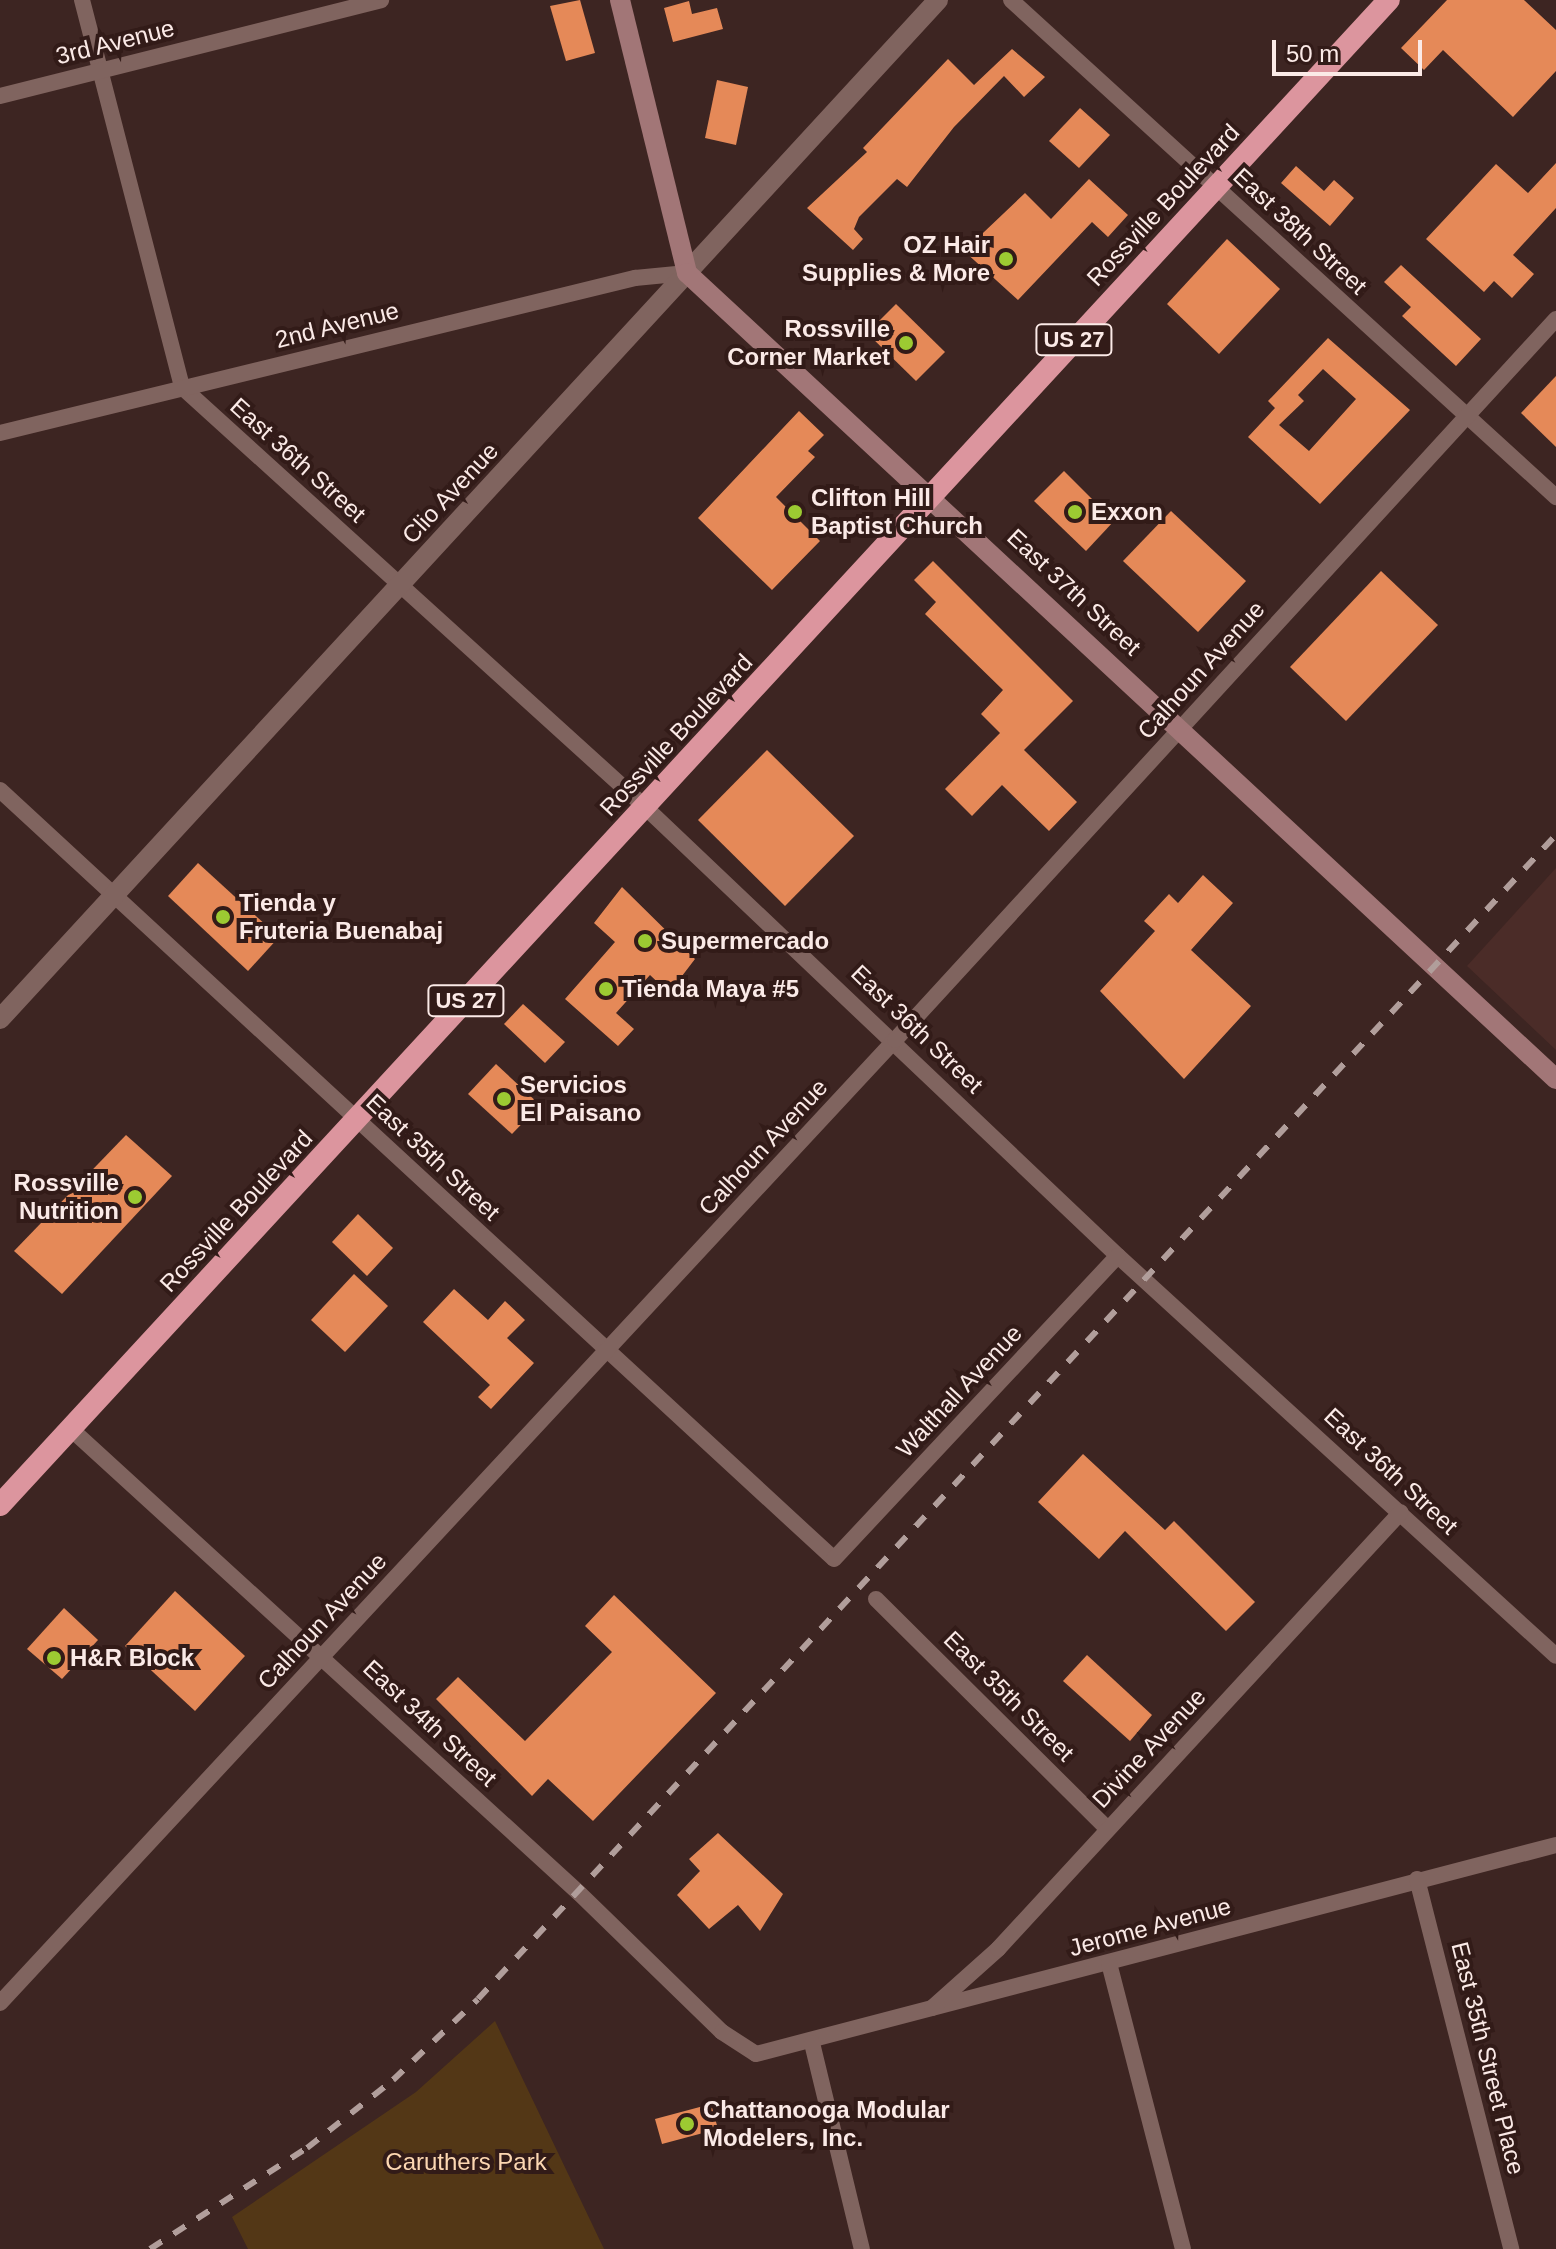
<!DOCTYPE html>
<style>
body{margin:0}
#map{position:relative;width:1556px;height:2249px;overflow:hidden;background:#3d2522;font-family:Helvetica,sans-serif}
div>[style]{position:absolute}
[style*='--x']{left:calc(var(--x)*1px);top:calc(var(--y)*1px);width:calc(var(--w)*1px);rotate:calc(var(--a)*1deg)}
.built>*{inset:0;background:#4b2c28}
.green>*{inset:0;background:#533716}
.building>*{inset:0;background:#e58958}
.minor>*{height:16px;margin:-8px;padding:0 8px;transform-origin:8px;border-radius:8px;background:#80645f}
.tertiary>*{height:20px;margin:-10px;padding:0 10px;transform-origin:10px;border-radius:10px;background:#80645f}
.secondary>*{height:20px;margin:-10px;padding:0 10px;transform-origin:10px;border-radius:10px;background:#a27677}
.trunk>*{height:22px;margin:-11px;padding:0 11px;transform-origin:11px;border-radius:11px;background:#dc959e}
.rail>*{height:6px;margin-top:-3px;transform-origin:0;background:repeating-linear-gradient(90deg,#b19e9b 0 14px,transparent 0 28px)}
.dots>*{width:22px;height:22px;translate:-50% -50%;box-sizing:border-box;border:4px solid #321b18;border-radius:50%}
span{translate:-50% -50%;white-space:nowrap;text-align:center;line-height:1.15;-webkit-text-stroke:8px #321b18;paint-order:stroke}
.shield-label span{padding:2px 6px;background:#321b18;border:2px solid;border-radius:6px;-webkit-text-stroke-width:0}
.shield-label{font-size:22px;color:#fbeae7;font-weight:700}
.street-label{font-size:24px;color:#fbeae7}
.poi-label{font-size:24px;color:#fbeae7;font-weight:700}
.right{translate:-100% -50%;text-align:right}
.left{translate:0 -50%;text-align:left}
.park-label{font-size:24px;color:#fcd7b2}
.scale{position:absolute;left:1272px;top:40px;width:150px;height:36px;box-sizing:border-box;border:4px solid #fbeae7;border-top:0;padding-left:10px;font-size:24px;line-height:28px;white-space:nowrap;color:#fbeae7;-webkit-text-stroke:6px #321b18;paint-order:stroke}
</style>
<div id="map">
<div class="built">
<div style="clip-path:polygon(1556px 868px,1556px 1050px,1467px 966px)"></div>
</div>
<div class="green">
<div style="clip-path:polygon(495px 2021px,604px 2249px,248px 2249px,232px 2217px,416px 2092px)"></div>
</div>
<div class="building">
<div style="clip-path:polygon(580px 0,595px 53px,566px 61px,550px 6px)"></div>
<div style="clip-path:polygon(1447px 0,1524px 0,1556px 30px,1556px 71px,1513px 117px,1443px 50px,1424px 70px,1401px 48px)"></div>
<div style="clip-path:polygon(689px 1px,692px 14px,717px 8px,723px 29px,673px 42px,664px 8px)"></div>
<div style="clip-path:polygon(1012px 49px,1045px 77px,1024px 97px,1004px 76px,954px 127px,907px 187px,897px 179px,859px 217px,854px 229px,863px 239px,853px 250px,807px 208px,867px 152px,863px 148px,948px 59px,974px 85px)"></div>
<div style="clip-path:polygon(717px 80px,748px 87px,736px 145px,705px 138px)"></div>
<div style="clip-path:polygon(1080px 108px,1110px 135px,1079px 168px,1049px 141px)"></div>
<div style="clip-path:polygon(1556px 163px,1556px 208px,1513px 255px,1534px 274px,1512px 298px,1494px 281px,1484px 292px,1426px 239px,1496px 164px,1528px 193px)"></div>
<div style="clip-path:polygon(1296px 166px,1324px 191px,1334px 180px,1354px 198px,1330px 226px,1281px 183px)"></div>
<div style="clip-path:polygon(1089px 179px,1128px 215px,1108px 237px,1092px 222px,1018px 300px,964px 251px,1025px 193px,1051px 219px)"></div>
<div style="clip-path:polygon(1227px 239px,1280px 289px,1219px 354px,1167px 304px)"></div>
<div style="clip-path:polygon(1401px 265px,1481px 339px,1456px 366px,1402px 316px,1411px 307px,1384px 282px)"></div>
<div style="clip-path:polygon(896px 304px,945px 352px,916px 381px,867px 333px)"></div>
<div style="clip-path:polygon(evenodd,1328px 338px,1410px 410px,1320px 504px,1248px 437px,1275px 408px,1268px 401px,1328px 338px,1323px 369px,1356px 399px,1309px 451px,1279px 425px,1304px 401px,1298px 395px,1323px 369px)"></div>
<div style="clip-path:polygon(1556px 376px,1556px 447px,1521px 413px)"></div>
<div style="clip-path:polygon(799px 411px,824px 435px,808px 451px,815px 457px,776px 497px,820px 541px,772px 590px,698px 518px)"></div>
<div style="clip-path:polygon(1064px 471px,1114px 521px,1086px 551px,1034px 501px)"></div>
<div style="clip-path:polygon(1171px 511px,1246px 581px,1198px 632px,1123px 561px)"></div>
<div style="clip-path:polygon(933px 561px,1073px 701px,1024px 750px,1077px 802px,1049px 831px,1002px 785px,972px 816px,945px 789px,1000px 733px,981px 714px,1003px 690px,925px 614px,936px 602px,914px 580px)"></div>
<div style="clip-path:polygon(1381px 571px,1438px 625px,1346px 721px,1290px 667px)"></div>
<div style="clip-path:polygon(767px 750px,854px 836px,785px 906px,698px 820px)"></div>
<div style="clip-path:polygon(198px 863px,279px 937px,248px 971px,168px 896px)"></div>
<div style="clip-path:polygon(1203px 875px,1233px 903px,1191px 950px,1251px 1006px,1184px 1079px,1100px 991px,1155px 931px,1144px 921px,1169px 894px,1178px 903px)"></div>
<div style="clip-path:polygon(622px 887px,695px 959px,669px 993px,650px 975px,616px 1013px,634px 1029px,618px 1046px,565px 999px,615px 942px,594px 923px)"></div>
<div style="clip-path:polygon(523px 1004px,565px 1042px,545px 1063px,504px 1024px)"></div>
<div style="clip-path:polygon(496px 1064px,540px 1105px,512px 1134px,468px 1094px)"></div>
<div style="clip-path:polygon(126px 1135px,172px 1176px,62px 1294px,14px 1251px)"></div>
<div style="clip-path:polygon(358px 1214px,393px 1248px,367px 1276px,332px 1242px)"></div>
<div style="clip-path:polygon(354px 1274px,388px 1306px,345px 1352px,311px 1320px)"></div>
<div style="clip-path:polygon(454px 1289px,488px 1320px,505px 1301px,525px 1320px,507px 1338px,534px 1363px,491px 1409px,478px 1397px,490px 1385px,423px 1322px)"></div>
<div style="clip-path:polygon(1083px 1454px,1165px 1530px,1174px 1521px,1255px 1602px,1226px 1631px,1125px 1531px,1099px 1559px,1038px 1502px)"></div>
<div style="clip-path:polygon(175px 1591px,245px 1656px,195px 1711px,125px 1646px)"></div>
<div style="clip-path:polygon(614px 1595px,716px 1693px,593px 1821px,548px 1779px,532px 1796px,436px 1699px,458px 1677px,525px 1741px,612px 1652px,585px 1626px)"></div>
<div style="clip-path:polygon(64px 1608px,98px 1640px,62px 1679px,27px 1649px)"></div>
<div style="clip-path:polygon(1087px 1655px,1152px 1715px,1130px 1741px,1063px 1681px)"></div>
<div style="clip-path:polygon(718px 1833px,783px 1894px,760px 1931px,738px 1905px,709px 1929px,677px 1895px,700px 1871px,689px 1859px)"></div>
<div style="clip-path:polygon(711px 2104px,718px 2129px,662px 2144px,655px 2119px)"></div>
</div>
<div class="minor">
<div style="--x:82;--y:0;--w:400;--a:75.5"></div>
<div style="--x:182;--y:387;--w:625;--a:42.21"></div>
<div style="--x:645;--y:807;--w:652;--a:43.51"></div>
<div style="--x:1118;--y:1256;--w:593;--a:42.4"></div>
<div style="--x:1011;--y:0;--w:738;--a:42.36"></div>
<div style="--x:0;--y:96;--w:393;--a:-14.1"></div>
<div style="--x:0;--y:433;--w:654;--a:-13.72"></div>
<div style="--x:635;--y:278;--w:52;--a:-5.5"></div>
<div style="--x:0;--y:790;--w:1134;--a:42.68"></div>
<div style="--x:834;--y:1559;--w:415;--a:-46.9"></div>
<div style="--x:71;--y:1429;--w:688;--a:42.41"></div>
<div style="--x:579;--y:1893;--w:199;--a:44.2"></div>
<div style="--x:722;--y:2032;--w:40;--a:32.9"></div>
<div style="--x:756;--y:2054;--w:827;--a:-14.64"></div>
<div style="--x:876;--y:1599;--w:325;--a:44.8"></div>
<div style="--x:1417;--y:1879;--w:382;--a:75.7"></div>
<div style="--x:1109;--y:1963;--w:295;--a:75.5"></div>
<div style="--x:0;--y:2003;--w:1315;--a:-47.1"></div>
<div style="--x:895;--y:1040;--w:978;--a:-47.49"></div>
<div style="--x:932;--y:2008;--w:89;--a:-41.8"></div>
<div style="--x:998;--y:1949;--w:594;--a:-47.32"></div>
<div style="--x:812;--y:2043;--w:212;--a:76.4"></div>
</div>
<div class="tertiary">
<div style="--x:0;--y:1019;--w:1385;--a:-47.37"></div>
</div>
<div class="secondary">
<div style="--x:620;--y:0;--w:281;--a:76.2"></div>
<div style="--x:687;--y:273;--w:1185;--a:42.85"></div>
</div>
<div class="trunk">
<div style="--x:0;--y:1505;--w:2048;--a:-47.3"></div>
</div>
<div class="rail">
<div style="--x:150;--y:2249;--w:187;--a:-32.8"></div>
<div style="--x:307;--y:2148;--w:110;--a:-38.3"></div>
<div style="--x:393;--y:2080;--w:117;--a:-43.6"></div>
<div style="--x:478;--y:1999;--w:1586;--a:-47.2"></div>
</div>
<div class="dots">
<div style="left:1006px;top:259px;background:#9cca32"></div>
<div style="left:906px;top:343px;background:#9cca32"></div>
<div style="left:795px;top:512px;background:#9cca32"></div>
<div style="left:1075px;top:512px;background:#9cca32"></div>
<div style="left:223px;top:917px;background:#9cca32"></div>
<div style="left:645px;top:941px;background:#9cca32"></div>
<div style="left:606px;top:989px;background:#9cca32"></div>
<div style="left:504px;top:1099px;background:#9cca32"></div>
<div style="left:135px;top:1197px;background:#9cca32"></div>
<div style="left:54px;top:1658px;background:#9cca32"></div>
<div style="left:687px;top:2124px;background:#9cca32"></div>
</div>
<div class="shield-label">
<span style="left:1074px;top:340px">US 27</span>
<span style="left:466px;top:1001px">US 27</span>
</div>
<div class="street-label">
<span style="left:115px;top:42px;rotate:-14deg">3rd Avenue</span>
<span style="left:1163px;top:205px;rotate:-47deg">Rossville Boulevard</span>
<span style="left:1300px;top:231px;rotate:43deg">East 38th Street</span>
<span style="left:337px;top:325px;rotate:-14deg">2nd Avenue</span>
<span style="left:298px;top:460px;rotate:42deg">East 36th Street</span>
<span style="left:450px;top:493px;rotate:-47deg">Clio Avenue</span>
<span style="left:1074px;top:592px;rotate:43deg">East 37th Street</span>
<span style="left:1201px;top:670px;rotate:-48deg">Calhoun Avenue</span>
<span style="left:676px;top:735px;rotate:-47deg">Rossville Boulevard</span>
<span style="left:917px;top:1029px;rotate:44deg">East 36th Street</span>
<span style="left:763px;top:1147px;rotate:-47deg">Calhoun Avenue</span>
<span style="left:433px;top:1157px;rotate:43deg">East 35th Street</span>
<span style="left:236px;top:1211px;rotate:-47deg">Rossville Boulevard</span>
<span style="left:959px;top:1391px;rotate:-47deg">Walthall Avenue</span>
<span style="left:1391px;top:1471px;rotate:43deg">East 36th Street</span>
<span style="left:322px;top:1621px;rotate:-47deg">Calhoun Avenue</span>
<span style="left:1009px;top:1696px;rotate:45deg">East 35th Street</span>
<span style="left:430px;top:1723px;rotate:43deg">East 34th Street</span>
<span style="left:1149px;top:1748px;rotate:-47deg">Divine Avenue</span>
<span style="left:1150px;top:1927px;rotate:-15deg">Jerome Avenue</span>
<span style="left:1488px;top:2058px;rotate:76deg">East 35th Street Place</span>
</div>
<div class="poi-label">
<span class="right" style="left:990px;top:259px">OZ Hair<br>Supplies &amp; More</span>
<span class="right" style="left:890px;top:343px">Rossville<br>Corner Market</span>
<span class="left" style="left:811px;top:512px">Clifton Hill<br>Baptist Church</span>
<span class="left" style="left:1091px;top:512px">Exxon</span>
<span class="left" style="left:239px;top:917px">Tienda y<br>Fruteria Buenabaj</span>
<span class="left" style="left:661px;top:941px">Supermercado</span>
<span class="left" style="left:622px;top:989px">Tienda Maya #5</span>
<span class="left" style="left:520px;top:1099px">Servicios<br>El Paisano</span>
<span class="right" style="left:119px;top:1197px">Rossville<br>Nutrition</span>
<span class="left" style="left:70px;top:1658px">H&amp;R Block</span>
<span class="left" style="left:703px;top:2124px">Chattanooga Modular<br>Modelers, Inc.</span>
</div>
<div class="park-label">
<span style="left:466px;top:2162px">Caruthers Park</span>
</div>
<div class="scale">50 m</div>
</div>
